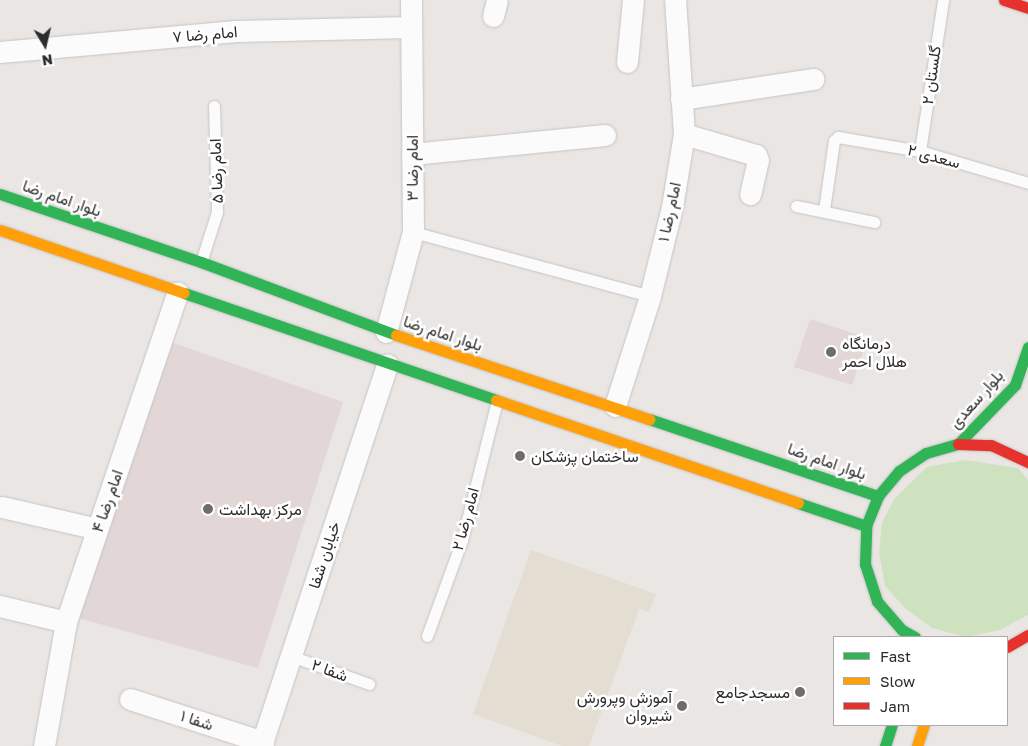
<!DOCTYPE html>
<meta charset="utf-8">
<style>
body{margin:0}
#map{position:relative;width:1028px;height:746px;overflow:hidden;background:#e9e6e3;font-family:"Golos Text",Vazirmatn,sans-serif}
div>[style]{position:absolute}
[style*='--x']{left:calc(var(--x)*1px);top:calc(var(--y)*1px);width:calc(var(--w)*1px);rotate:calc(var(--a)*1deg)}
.education>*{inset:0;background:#e3ddd2}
.medical>*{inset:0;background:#e2d7d6}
.green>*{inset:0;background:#cee2bf}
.roads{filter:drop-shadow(0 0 1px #c6c4c5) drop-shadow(0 0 1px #c6c4c5)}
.lane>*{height:11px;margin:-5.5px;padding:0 5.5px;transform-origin:5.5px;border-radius:5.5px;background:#fcfbfb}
.street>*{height:21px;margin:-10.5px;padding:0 10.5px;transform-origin:10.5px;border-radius:10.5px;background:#fcfbfb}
.fast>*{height:11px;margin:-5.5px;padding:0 5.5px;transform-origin:5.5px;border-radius:5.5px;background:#30b455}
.slow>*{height:11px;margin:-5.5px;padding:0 5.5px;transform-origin:5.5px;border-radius:5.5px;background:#ff9f0a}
.jam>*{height:11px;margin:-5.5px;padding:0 5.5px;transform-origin:5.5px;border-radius:5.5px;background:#e5322d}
.dots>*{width:14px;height:14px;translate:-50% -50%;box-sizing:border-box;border:2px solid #fff;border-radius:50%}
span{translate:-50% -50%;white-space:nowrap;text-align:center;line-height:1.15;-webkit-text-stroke:5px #fff;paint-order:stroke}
.street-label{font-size:16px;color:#2c2c2c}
.poi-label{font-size:16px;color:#2c2c2c}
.left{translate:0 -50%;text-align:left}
.right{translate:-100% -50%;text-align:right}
.legend{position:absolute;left:833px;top:636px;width:175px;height:90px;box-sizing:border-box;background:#fff;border:1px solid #ababab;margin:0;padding:6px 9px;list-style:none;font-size:15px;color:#2c2c2c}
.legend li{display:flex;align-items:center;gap:10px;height:25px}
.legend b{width:25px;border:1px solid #ababab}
.north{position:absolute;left:20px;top:20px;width:50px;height:50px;-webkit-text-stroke:4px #fff;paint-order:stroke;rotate:171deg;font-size:14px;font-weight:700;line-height:20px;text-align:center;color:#2c2c2c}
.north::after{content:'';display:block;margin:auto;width:18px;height:22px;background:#2c2c2c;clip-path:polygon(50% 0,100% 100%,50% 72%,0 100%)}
</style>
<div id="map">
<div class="education">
<div style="clip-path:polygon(531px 550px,656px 594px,649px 612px,639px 609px,589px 746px,562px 746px,473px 714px)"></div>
</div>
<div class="medical">
<div style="clip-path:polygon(810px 319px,868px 338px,852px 385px,794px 367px)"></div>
<div style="clip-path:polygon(165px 340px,343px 402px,258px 668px,71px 616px)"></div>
</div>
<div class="green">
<div style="clip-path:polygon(965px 460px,1018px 468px,1028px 480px,1028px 615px,1000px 630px,966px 637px,932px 628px,905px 608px,885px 586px,879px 552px,882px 523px,894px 499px,927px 467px)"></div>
</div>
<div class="roads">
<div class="lane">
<div style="--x:920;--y:151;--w:153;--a:-81.3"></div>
<div style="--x:796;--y:206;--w:80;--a:11.6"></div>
<div style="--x:824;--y:210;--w:70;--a:-81.8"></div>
<div style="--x:834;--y:141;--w:6;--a:-45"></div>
<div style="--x:838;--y:137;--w:83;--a:9.7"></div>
<div style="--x:920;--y:151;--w:113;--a:16.5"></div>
<div style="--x:413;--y:232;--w:245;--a:15.1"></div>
<div style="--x:201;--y:262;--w:52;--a:-72.3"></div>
<div style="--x:217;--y:212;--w:106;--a:-91.6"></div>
<div style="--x:427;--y:636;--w:102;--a:-70"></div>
<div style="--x:462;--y:540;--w:143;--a:-75.9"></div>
<div style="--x:291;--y:656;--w:83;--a:19.7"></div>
</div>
<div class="street">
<div style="--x:493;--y:16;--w:16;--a:-76"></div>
<div style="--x:0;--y:52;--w:237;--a:-5.1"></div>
<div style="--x:236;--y:31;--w:175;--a:-1.3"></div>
<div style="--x:627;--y:62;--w:62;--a:-84.5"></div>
<div style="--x:681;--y:99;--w:134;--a:-8.6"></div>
<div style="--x:684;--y:134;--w:75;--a:16.3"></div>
<div style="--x:756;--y:155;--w:5;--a:68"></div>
<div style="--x:758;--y:160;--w:35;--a:103"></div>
<div style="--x:412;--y:154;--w:194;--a:-5.6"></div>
<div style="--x:386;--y:332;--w:104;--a:-74.9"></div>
<div style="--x:413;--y:232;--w:232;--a:-90.5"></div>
<div style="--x:615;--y:406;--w:115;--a:-72.3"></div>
<div style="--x:650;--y:296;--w:92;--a:-76.1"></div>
<div style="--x:672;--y:207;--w:74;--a:-80.7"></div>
<div style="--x:684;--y:134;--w:134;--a:-93.8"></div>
<div style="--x:2;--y:507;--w:98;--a:12.9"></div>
<div style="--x:0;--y:606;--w:68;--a:13.6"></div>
<div style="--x:130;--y:699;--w:140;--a:17.9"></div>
<div style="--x:44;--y:746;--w:126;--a:-79.9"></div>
<div style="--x:66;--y:622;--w:348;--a:-71.3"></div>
<div style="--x:261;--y:746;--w:402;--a:-71.7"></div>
</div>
<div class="fast">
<div style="--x:0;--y:194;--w:212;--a:18.7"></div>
<div style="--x:201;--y:262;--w:208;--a:20.5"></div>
<div style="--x:184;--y:293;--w:330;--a:18.9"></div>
<div style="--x:649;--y:419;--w:242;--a:18.6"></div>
<div style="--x:958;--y:444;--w:82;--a:-46"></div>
<div style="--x:1015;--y:385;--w:40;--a:-71.1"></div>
<div style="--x:798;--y:503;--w:72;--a:18.7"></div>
<div style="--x:915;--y:637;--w:15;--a:-152"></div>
<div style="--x:902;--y:630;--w:38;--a:-131"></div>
<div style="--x:877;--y:601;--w:39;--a:-108"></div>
<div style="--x:865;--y:564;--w:38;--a:-88"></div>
<div style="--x:866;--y:526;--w:32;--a:-68"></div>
<div style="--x:878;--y:496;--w:33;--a:-50"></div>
<div style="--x:899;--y:471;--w:32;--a:-34"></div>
<div style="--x:926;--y:453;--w:33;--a:-16"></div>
<div style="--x:885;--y:746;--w:22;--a:-72"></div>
</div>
<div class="slow">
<div style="--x:0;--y:230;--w:194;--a:18.9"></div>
<div style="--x:396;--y:335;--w:267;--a:18.4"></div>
<div style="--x:496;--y:400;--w:319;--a:18.8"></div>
<div style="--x:917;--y:746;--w:22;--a:-72"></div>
</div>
<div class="jam">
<div style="--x:1004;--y:0;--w:25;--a:18"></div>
<div style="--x:958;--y:444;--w:33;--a:2"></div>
<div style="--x:991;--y:445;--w:41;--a:24.7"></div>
<div style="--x:1007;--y:647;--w:24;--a:-30"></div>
</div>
</div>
<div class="dots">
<div style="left:831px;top:352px;background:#6e6d6c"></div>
<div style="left:520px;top:456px;background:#6e6d6c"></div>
<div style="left:208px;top:509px;background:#6e6d6c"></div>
<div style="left:800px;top:692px;background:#6e6d6c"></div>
<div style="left:682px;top:706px;background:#6e6d6c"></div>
</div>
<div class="street-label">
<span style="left:205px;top:34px;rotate:-5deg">امام رضا ۷</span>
<span style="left:931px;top:75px;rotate:-82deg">گلستان ۲</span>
<span style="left:934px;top:156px;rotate:15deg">سعدی ۲</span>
<span style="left:412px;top:168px;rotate:-90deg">امام رضا ۳</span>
<span style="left:216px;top:171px;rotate:-92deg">امام رضا ۵</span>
<span style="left:62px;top:198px;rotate:19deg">بلوار امام رضا</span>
<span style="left:669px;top:212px;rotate:-78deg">امام رضا ۱</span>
<span style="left:443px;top:333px;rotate:18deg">بلوار امام رضا</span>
<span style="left:976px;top:399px;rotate:-48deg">بلوار سعدی</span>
<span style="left:827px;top:461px;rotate:19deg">بلوار امام رضا</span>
<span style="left:107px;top:501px;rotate:-71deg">امام رضا ۴</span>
<span style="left:465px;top:519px;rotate:-75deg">امام رضا ۲</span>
<span style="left:324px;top:555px;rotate:-72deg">خیابان شفا</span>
<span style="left:330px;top:670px;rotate:20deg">شفا ۲</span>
<span style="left:197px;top:720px;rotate:18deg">شفا ۱</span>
</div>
<div class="poi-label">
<span class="left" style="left:842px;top:352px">درمانگاه<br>هلال احمر</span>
<span class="left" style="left:531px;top:456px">ساختمان پزشکان</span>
<span class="left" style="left:219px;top:509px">مرکز بهداشت</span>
<span class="right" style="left:790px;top:692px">مسجدجامع</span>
<span class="right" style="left:672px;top:706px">آموزش وپرورش<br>شیروان</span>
</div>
<ul class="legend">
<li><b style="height:6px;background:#30b455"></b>Fast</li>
<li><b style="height:6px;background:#ff9f0a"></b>Slow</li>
<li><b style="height:6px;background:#e5322d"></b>Jam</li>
</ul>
<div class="north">N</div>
</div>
